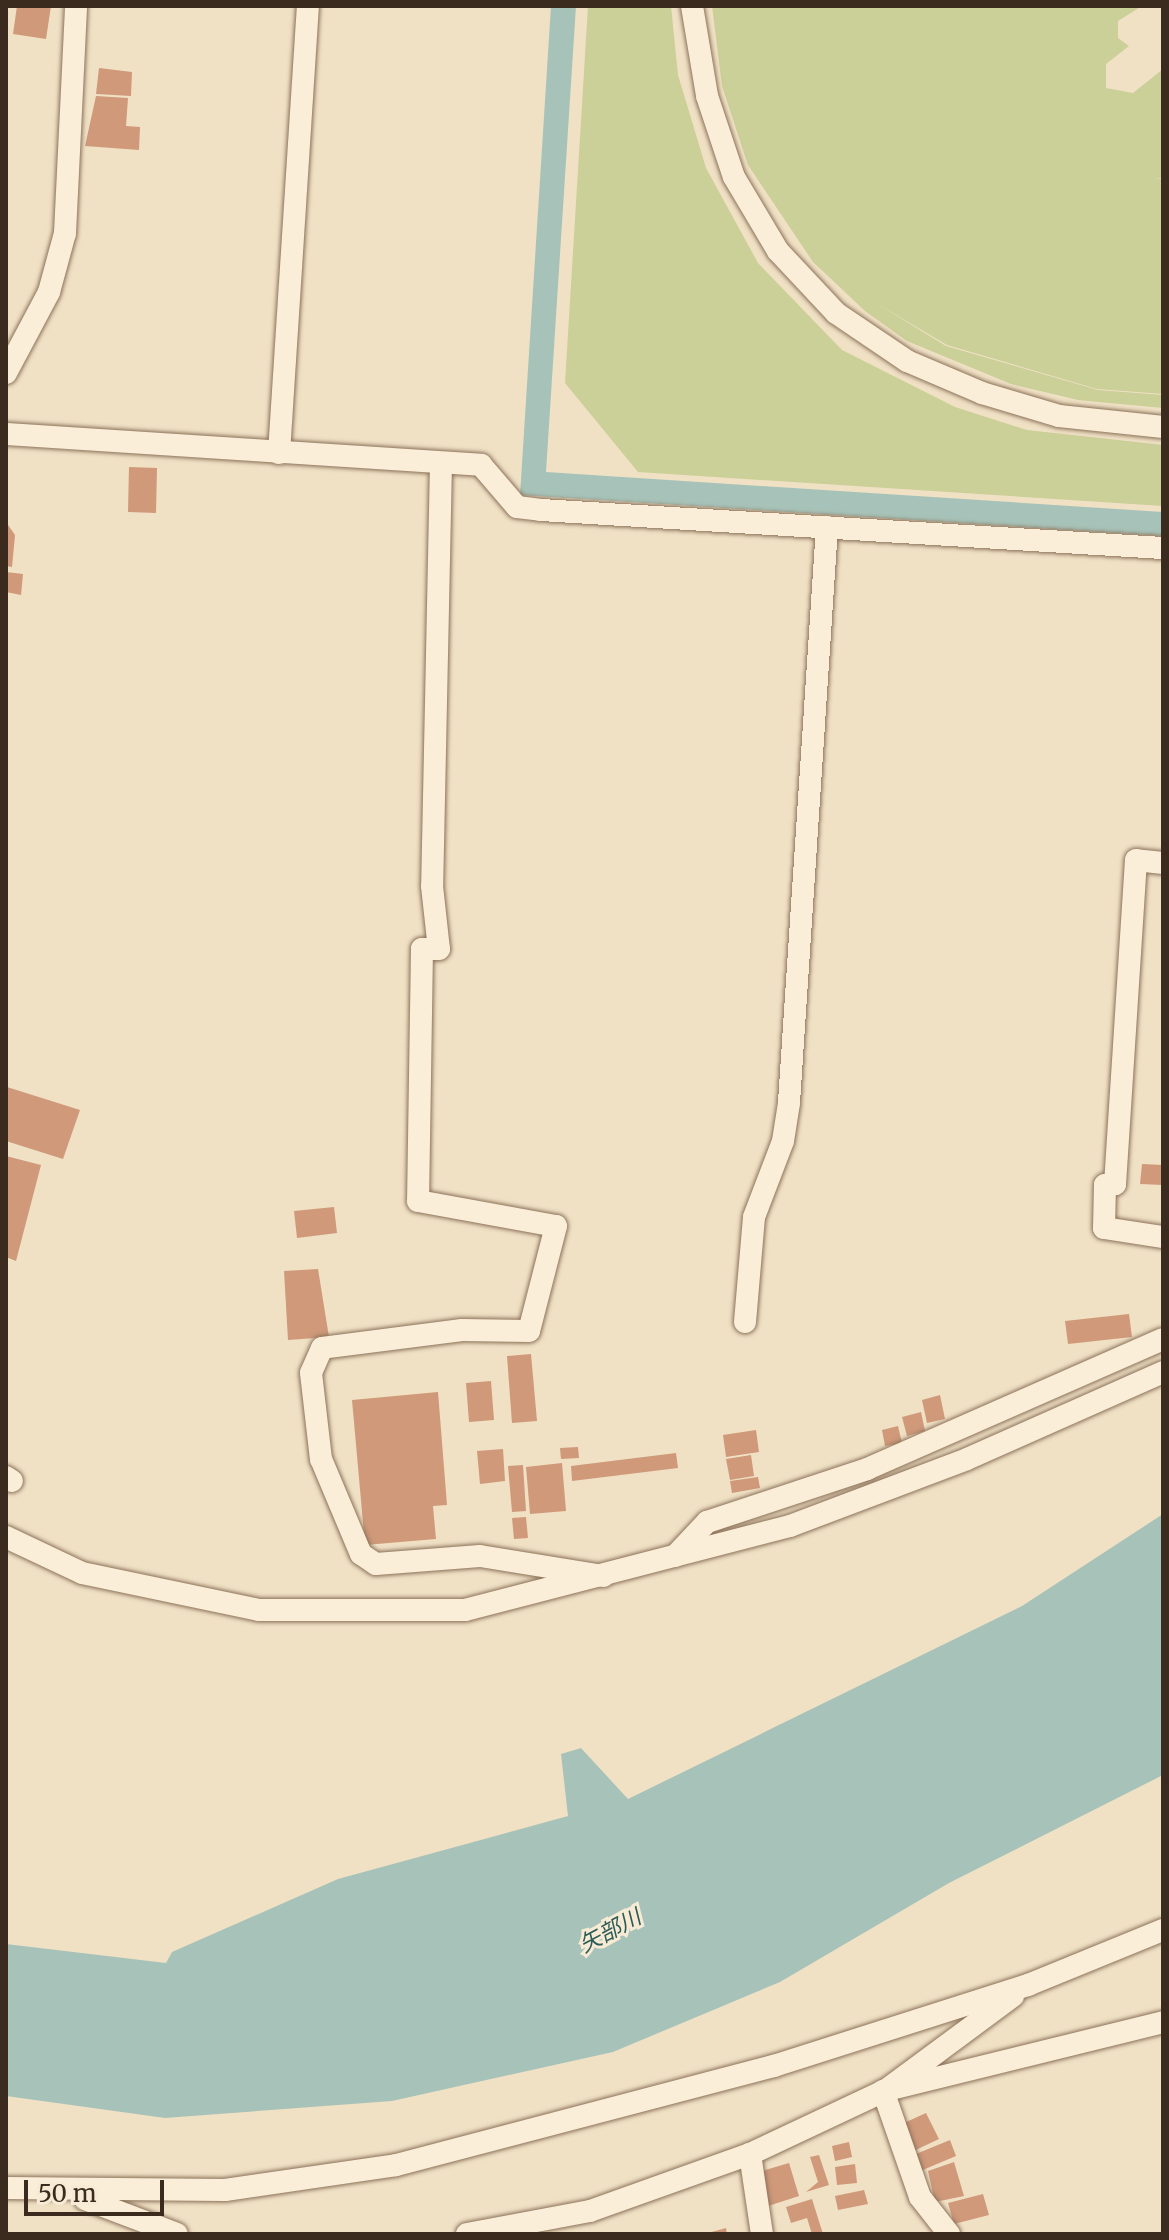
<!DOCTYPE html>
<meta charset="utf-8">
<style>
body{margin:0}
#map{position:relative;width:1169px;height:2240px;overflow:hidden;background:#f0e1c5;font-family:Merriweather,"Noto Sans JP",serif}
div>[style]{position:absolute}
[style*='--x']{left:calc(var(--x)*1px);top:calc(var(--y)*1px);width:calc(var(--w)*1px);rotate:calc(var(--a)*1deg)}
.green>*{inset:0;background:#cbcf98}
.water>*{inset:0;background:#a7c3b9}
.building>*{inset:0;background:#cf997a}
.roads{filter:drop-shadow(0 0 2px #8c725a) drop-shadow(0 0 2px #8c725a)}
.minor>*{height:22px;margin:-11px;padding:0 11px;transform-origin:11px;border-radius:11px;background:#faeed9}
span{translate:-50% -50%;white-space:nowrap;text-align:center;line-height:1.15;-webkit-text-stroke:6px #f7ebd5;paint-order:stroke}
.water-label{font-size:22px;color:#2d5b56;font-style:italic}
.frame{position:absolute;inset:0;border:8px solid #3b2b1e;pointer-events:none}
.scale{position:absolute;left:24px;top:2180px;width:140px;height:36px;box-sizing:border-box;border:4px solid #3b2b1e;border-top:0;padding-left:10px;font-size:24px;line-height:28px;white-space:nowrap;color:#3b2b1e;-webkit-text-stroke:6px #f7ebd5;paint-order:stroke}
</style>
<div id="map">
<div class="green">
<div style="clip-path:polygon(588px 6px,671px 6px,678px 75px,706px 168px,758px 263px,842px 350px,955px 407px,1027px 430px,1163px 445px,1163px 506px,638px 472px,565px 383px)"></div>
<div style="clip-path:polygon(712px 6px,1142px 6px,1118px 21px,1118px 38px,1129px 46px,1106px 64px,1106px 88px,1133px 93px,1163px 69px,1163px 178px,1155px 179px,1163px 179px,1163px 394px,1097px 389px,947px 345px,876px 303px,946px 346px,1098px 390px,1163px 395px,1163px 408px,1078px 400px,1011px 384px,907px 341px,865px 311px,813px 262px,748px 165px,722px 86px)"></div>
</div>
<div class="water">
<div style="clip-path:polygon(551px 6px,576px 6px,546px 472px,1163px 512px,1163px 536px,520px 495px)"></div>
<div style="clip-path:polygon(1163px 1514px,1163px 1775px,949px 1883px,780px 1982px,613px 2052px,392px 2101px,165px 2118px,6px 2096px,6px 1944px,166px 1963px,172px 1952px,338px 1879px,568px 1816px,561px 1754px,581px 1748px,628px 1799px,1022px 1606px)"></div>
</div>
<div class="building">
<div style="clip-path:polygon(17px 6px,51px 6px,46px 39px,13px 34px)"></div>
<div style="clip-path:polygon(99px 68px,132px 72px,131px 96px,96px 94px)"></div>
<div style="clip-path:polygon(96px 96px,128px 98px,126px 126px,140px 127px,139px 150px,85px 146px)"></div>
<div style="clip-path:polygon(129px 467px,157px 468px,156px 513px,128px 512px)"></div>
<div style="clip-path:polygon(6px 522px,15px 535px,12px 567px,6px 566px)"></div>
<div style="clip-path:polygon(6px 572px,23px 574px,21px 595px,6px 592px)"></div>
<div style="clip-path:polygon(7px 1087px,80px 1110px,63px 1159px,6px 1141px)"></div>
<div style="clip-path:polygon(6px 1156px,41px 1165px,16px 1261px,6px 1257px)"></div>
<div style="clip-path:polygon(1142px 1164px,1163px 1165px,1163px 1185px,1140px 1184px)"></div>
<div style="clip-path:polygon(334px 1207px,337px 1233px,297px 1238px,294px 1211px)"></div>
<div style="clip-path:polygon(318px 1269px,329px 1337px,288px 1340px,284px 1271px)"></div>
<div style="clip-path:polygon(1129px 1314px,1132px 1337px,1068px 1344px,1065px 1321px)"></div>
<div style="clip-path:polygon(531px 1354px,537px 1421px,512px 1423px,507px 1356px)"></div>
<div style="clip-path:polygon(491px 1381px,494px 1420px,469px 1422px,466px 1383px)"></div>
<div style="clip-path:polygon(438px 1392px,447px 1505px,433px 1506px,436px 1539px,365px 1545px,352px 1400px)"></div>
<div style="clip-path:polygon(940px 1395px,945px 1419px,927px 1423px,922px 1400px)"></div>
<div style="clip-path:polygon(921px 1412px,925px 1431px,907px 1436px,902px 1417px)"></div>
<div style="clip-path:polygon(898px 1426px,902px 1443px,885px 1446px,882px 1430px)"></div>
<div style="clip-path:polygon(756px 1430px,759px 1452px,726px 1457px,723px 1435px)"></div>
<div style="clip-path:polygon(578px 1447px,579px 1458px,561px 1459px,560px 1448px)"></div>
<div style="clip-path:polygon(503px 1449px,505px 1481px,480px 1484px,477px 1451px)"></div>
<div style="clip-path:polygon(676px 1453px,678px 1468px,572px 1481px,571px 1466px)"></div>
<div style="clip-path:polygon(751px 1455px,754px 1476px,730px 1480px,726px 1459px)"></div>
<div style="clip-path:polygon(562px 1463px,566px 1511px,530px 1514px,526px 1467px)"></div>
<div style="clip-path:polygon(523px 1465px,526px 1511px,512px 1512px,508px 1466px)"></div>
<div style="clip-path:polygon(758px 1477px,760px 1488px,732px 1493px,730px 1481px)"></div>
<div style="clip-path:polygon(526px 1517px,528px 1538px,514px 1539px,512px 1518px)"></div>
<div style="clip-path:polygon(926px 2113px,939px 2139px,905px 2155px,893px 2128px)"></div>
<div style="clip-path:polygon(950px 2140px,956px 2156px,918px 2172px,911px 2156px)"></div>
<div style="clip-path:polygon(849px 2142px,852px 2157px,835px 2161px,832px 2146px)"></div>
<div style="clip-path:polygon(819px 2155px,829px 2185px,806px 2192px,818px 2182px,810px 2157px)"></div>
<div style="clip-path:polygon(954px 2162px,964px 2196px,935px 2202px,928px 2171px)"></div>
<div style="clip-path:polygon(789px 2163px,799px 2196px,762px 2208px,752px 2174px)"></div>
<div style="clip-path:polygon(855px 2164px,857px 2183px,837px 2185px,835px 2167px)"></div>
<div style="clip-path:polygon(864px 2190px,868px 2204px,838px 2210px,835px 2196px)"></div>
<div style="clip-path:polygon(983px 2194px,989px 2215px,954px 2224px,948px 2203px)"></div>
<div style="clip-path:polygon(812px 2199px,823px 2234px,812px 2234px,807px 2218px,791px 2223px,786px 2207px)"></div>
<div style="clip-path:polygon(726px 2228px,727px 2234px,708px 2234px,708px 2233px)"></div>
</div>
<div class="roads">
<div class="minor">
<div style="--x:692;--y:6;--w:91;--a:80.5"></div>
<div style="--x:707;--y:96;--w:85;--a:71.6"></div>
<div style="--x:734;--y:177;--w:86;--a:59.3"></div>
<div style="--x:778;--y:251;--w:85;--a:46.9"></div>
<div style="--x:836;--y:313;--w:86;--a:34.1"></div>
<div style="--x:907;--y:361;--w:82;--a:23.1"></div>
<div style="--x:982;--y:393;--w:80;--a:16.6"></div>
<div style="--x:1059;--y:416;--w:105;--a:6"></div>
<div style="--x:6;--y:373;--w:92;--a:-62"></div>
<div style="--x:49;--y:292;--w:61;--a:-74.8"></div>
<div style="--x:65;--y:233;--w:227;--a:-87.2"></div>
<div style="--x:6;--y:434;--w:476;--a:3.7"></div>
<div style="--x:481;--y:465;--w:55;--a:49.4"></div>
<div style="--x:517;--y:507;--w:24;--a:7"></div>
<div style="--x:541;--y:510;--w:623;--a:3.5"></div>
<div style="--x:279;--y:453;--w:448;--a:-86.3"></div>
<div style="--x:441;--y:463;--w:423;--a:91.2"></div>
<div style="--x:432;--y:886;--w:63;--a:83.7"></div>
<div style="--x:439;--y:949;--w:17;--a:180"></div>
<div style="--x:422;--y:949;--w:252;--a:90.9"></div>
<div style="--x:418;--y:1201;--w:140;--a:10.3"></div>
<div style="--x:556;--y:1226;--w:108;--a:104.4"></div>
<div style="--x:529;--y:1331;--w:67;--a:-179.1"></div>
<div style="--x:462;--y:1330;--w:141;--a:172.7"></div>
<div style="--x:322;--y:1348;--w:27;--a:114"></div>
<div style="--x:311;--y:1373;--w:87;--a:83.4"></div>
<div style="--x:321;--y:1459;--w:103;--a:67.2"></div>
<div style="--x:361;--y:1554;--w:18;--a:34"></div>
<div style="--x:376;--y:1564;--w:104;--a:-4.4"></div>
<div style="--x:480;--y:1556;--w:125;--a:9.2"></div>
<div style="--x:1163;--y:863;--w:27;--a:-174"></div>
<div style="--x:1136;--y:860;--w:325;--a:93.7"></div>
<div style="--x:1115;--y:1184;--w:10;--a:174"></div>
<div style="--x:1105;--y:1185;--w:43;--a:91.3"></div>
<div style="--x:1104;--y:1228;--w:60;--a:8.7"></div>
<div style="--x:745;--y:1322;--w:105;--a:-85.1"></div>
<div style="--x:754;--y:1217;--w:81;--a:-69.1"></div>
<div style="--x:783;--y:1141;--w:39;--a:-81"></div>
<div style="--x:789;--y:1102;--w:576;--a:-86.22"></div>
<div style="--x:6;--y:1477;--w:7;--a:34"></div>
<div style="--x:6;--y:1537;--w:84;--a:25.3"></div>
<div style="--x:82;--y:1573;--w:181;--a:11.8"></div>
<div style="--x:259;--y:1610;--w:206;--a:0"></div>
<div style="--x:465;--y:1610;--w:336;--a:-14.5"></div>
<div style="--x:790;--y:1526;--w:189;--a:-20.7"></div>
<div style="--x:967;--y:1459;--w:214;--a:-23.9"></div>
<div style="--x:675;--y:1556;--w:47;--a:-46.7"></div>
<div style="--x:707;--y:1522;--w:169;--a:-18.3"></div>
<div style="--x:867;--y:1469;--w:323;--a:-23.7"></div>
<div style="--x:750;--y:2154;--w:81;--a:81.5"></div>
<div style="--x:6;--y:2188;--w:219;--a:0.5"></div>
<div style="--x:225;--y:2190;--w:173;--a:-8.3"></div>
<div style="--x:396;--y:2165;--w:391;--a:-14.7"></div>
<div style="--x:774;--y:2066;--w:267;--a:-17.7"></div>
<div style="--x:1028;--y:1985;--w:146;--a:-22.2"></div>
<div style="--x:85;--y:2199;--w:98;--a:20.8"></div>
<div style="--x:467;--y:2234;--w:125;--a:-10.6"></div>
<div style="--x:590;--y:2211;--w:170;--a:-19.6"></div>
<div style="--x:750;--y:2154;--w:150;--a:-25.2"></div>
<div style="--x:886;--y:2090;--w:158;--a:-36.5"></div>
<div style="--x:949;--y:2234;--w:47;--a:-128.1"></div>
<div style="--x:920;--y:2197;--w:112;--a:-109.2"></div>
<div style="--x:883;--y:2091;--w:288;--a:-13.8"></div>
</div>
</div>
<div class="water-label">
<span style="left:610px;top:1931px;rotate:-28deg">矢部川</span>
</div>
<div class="frame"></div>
<div class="scale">50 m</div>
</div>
